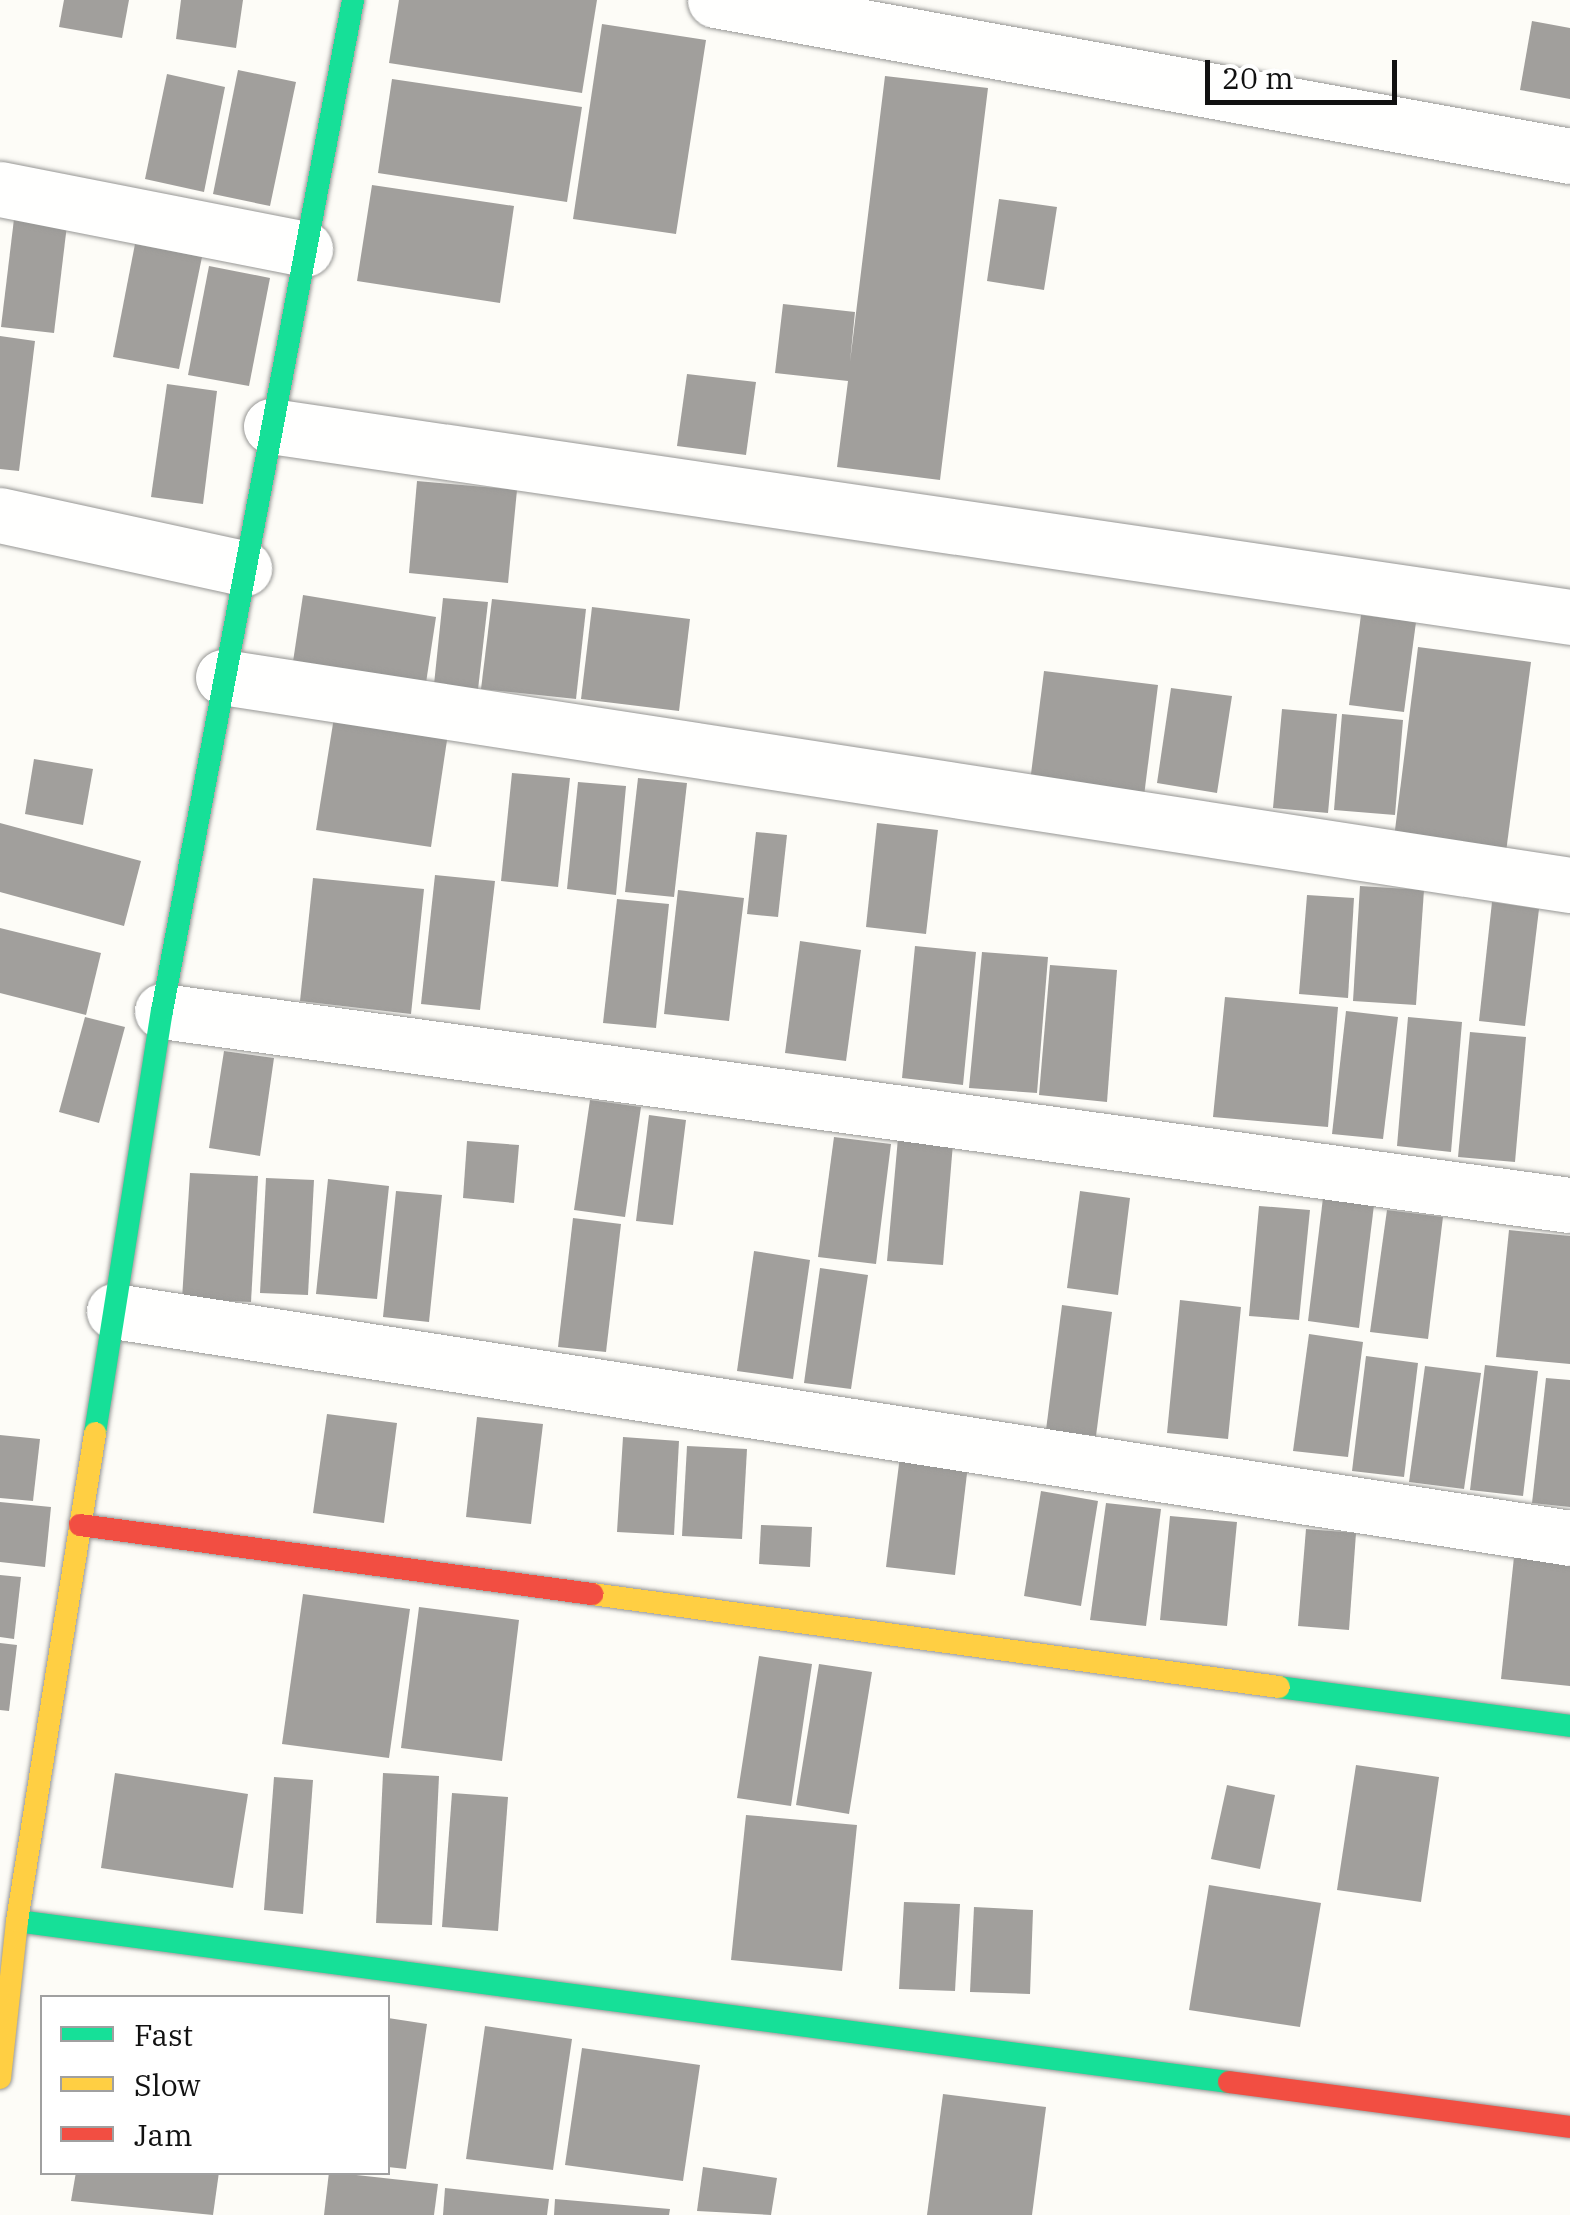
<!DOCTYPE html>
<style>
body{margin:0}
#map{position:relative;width:1570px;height:2215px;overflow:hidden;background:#fdfcf7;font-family:"IBM Plex Serif",serif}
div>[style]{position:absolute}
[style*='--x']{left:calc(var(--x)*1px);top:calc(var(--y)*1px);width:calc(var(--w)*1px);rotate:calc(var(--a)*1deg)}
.building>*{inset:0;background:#a19f9c}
.roads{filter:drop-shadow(0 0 2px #979795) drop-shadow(0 0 2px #979795)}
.street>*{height:55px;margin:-27.5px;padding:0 27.5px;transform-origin:27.5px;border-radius:27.5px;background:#fffffe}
.fast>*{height:22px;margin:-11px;padding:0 11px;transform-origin:11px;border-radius:11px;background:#16e098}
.slow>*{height:22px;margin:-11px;padding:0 11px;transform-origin:11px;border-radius:11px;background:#ffcf43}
.jam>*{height:22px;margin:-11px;padding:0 11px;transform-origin:11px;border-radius:11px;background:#f24e42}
span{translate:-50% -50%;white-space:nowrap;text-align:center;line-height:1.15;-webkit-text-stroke:10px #fff;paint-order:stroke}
.legend{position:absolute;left:40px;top:1995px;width:350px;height:180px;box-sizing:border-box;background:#fff;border:2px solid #a0a0a0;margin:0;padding:12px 18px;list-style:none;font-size:30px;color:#111}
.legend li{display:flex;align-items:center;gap:20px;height:50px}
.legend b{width:50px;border:2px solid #a0a0a0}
.scale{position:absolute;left:1205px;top:60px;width:192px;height:45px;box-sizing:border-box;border:5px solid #111;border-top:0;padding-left:12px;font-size:30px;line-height:35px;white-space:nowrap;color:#111;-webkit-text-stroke:8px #fff;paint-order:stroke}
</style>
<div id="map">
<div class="building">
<div style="clip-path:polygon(64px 0,129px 0,122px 38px,59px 27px)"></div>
<div style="clip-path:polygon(181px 0,243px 0,236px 48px,176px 39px)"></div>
<div style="clip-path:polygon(399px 0,597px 0,582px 93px,389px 63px)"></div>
<div style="clip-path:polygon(1532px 21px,1570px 28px,1570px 99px,1520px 90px)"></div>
<div style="clip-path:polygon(602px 24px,706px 40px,676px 234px,573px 219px)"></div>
<div style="clip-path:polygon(238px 70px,296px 82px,270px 206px,213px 194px)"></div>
<div style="clip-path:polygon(167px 74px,225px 87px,204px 192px,145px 179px)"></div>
<div style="clip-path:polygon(885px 76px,988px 88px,940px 480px,837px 467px,848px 381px,775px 373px,783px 304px,855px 312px,850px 362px)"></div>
<div style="clip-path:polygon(392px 79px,582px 107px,567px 202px,378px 173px)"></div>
<div style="clip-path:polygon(372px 185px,514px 206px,500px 303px,357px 281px)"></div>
<div style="clip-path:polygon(999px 199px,1057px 207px,1044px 290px,987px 281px)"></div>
<div style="clip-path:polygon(14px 219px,67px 225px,54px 333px,1px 327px)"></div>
<div style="clip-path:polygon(135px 244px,202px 257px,179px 369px,113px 357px)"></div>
<div style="clip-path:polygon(209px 266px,270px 278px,249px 386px,188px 375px)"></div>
<div style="clip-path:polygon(0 336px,35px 341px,19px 471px,0 469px)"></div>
<div style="clip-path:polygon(687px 374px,756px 382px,746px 455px,677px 446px)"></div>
<div style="clip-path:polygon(167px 384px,217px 391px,203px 504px,151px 497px)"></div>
<div style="clip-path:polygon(417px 481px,517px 490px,508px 583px,409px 573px)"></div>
<div style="clip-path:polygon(303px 595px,436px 617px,424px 696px,291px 675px)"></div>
<div style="clip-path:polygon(443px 598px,488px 602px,477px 698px,433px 694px)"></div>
<div style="clip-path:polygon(492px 599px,586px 609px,576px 699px,481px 689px)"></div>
<div style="clip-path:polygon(592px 607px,690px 619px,679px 711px,581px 699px)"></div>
<div style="clip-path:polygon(1361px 615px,1416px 622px,1404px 712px,1349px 705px)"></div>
<div style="clip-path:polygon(1418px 647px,1531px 662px,1506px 852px,1394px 838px)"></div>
<div style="clip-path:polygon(1044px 671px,1158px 685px,1144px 796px,1030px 782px)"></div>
<div style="clip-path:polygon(1171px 688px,1232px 696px,1217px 793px,1157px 783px)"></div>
<div style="clip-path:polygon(1282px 709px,1337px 714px,1328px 813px,1273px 808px)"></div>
<div style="clip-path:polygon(335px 711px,449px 727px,431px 847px,316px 830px)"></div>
<div style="clip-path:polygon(1342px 714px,1403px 720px,1395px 815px,1334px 810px)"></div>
<div style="clip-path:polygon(34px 759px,93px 769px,83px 825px,25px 814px)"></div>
<div style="clip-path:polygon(512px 773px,570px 778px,558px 887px,501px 881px)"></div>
<div style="clip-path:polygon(638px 778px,687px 783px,674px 897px,625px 892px)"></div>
<div style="clip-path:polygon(578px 782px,626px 786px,616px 895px,567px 889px)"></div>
<div style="clip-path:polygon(0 823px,141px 861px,124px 926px,0 892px)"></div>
<div style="clip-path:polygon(877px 823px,938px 830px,926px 934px,866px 927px)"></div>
<div style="clip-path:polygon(756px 832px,787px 835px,778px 917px,747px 914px)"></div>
<div style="clip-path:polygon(435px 875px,495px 881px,480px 1010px,421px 1004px)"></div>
<div style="clip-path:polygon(313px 878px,424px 889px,411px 1014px,300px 1001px)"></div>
<div style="clip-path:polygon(1360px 886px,1424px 890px,1416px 1005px,1353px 1001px)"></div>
<div style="clip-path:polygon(678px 890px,744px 898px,729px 1021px,664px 1014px)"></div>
<div style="clip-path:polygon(1307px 895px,1354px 898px,1348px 998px,1299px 994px)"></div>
<div style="clip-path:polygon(617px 899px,669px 904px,656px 1028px,603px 1023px)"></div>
<div style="clip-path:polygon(1492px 902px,1539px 909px,1525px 1026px,1479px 1021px)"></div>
<div style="clip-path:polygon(0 928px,101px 953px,86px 1015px,0 993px)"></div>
<div style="clip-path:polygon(800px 941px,861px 950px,846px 1061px,785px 1053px)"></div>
<div style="clip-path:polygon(915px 946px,976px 952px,963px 1085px,902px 1078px)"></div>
<div style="clip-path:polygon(982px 952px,1048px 957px,1037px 1093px,969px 1088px)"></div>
<div style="clip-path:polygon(1050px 965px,1117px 970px,1107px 1102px,1039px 1095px)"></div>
<div style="clip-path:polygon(1225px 997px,1338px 1007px,1328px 1127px,1213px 1117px)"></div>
<div style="clip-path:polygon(1346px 1011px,1398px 1017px,1383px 1139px,1332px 1134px)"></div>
<div style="clip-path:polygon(85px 1017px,125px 1027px,99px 1123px,59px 1112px)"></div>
<div style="clip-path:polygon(1408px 1017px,1462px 1022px,1451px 1152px,1397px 1146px)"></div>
<div style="clip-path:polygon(1470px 1032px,1526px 1037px,1515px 1162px,1458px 1157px)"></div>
<div style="clip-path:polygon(224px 1051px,274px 1058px,260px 1156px,209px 1148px)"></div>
<div style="clip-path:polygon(590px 1100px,641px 1107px,625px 1217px,574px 1210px)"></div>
<div style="clip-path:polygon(649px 1115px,686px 1120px,673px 1225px,636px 1221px)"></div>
<div style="clip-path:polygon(834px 1137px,891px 1144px,876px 1264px,818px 1257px)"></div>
<div style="clip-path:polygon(898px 1138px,953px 1143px,943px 1265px,887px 1261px)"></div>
<div style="clip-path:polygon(467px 1141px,519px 1145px,514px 1203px,463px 1198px)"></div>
<div style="clip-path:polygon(190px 1173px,258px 1176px,251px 1302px,182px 1299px)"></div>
<div style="clip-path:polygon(266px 1178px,314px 1180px,308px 1295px,260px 1293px)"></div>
<div style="clip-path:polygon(328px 1179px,389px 1186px,377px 1299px,316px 1294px)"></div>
<div style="clip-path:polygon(396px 1191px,442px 1195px,429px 1322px,383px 1317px)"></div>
<div style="clip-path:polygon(1080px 1191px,1130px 1198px,1118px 1295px,1067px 1288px)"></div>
<div style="clip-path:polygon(1323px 1198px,1374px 1205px,1359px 1328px,1308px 1321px)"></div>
<div style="clip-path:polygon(1259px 1206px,1310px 1210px,1299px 1320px,1249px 1316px)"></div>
<div style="clip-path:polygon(1387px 1210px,1443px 1217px,1428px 1339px,1370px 1332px)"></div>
<div style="clip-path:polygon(573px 1218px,621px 1224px,606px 1352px,558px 1347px)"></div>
<div style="clip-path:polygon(1509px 1230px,1570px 1236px,1570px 1364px,1496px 1357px)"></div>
<div style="clip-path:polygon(754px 1251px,810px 1260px,793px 1379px,737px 1371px)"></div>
<div style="clip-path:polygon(820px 1268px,868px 1275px,851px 1389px,804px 1383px)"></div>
<div style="clip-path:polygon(1180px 1300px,1241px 1307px,1228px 1439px,1167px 1433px)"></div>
<div style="clip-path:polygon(1062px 1305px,1112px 1312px,1096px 1436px,1046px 1430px)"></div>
<div style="clip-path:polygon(1309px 1334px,1363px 1342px,1348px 1457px,1293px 1451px)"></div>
<div style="clip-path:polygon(1366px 1356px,1418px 1363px,1404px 1477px,1352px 1471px)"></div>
<div style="clip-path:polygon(1485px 1365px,1538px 1371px,1523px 1496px,1470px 1490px)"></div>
<div style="clip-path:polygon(1425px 1366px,1481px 1373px,1464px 1489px,1409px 1482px)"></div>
<div style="clip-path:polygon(1546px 1378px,1570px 1380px,1570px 1507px,1532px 1503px)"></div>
<div style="clip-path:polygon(327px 1414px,397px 1423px,384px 1523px,313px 1513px)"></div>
<div style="clip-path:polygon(477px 1417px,543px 1424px,531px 1524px,466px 1517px)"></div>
<div style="clip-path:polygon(0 1435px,40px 1439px,33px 1501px,0 1498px)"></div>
<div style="clip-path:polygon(623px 1437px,679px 1441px,674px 1535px,617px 1532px)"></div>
<div style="clip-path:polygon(687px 1446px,747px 1449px,742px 1539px,682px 1536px)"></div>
<div style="clip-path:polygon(900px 1456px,968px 1465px,955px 1575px,886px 1567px)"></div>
<div style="clip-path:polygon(1041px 1491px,1098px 1501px,1081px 1606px,1024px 1596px)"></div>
<div style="clip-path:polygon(0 1502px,51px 1507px,45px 1567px,0 1562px)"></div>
<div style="clip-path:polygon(1106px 1503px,1161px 1509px,1146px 1626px,1090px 1620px)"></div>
<div style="clip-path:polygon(1170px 1516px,1237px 1522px,1227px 1626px,1160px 1620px)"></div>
<div style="clip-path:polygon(761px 1525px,812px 1527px,810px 1567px,759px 1564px)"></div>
<div style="clip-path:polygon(1306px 1529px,1356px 1533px,1349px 1630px,1298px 1626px)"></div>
<div style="clip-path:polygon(1514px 1557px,1570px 1563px,1570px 1686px,1501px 1679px)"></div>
<div style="clip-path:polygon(0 1575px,21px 1577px,14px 1639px,0 1637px)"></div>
<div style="clip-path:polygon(303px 1594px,410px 1609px,389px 1758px,282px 1744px)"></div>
<div style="clip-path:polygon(419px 1607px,519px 1620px,502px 1761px,401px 1748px)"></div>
<div style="clip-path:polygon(0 1643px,17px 1645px,9px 1711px,0 1710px)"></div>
<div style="clip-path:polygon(759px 1656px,812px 1664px,791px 1806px,737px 1798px)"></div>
<div style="clip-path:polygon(819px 1664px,872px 1672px,849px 1814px,796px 1805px)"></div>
<div style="clip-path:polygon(1356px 1765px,1439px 1777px,1421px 1902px,1337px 1890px)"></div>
<div style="clip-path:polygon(115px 1773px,248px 1794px,233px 1888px,101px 1868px)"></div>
<div style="clip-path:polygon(383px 1773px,439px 1776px,432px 1925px,376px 1923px)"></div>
<div style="clip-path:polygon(274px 1777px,313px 1780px,303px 1914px,264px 1910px)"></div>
<div style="clip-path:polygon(1227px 1785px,1275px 1795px,1260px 1869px,1211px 1859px)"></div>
<div style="clip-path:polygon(452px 1793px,508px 1797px,498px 1931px,442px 1927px)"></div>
<div style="clip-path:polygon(746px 1815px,857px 1825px,842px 1971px,731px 1960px)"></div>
<div style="clip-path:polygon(1209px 1885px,1321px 1903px,1300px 2027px,1189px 2010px)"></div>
<div style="clip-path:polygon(904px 1902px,960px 1904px,955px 1991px,899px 1989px)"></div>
<div style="clip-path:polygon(974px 1907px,1033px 1910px,1030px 1994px,970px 1992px)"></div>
<div style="clip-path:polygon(388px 2018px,427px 2024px,406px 2169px,388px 2167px)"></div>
<div style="clip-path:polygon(485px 2026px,572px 2039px,553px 2170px,466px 2159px)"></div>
<div style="clip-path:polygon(582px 2048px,700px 2065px,683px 2181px,565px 2165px)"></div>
<div style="clip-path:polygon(943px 2094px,1046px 2107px,1032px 2215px,927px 2215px)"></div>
<div style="clip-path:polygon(703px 2167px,777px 2178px,771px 2215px,697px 2211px)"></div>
<div style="clip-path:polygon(76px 2172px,219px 2172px,213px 2215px,71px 2201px)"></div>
<div style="clip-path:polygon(329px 2172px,438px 2184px,434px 2215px,324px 2215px)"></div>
<div style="clip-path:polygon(445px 2188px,549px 2199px,547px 2215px,443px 2215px)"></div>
<div style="clip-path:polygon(555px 2199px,670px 2209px,669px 2215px,554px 2215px)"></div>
</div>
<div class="roads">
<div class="street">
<div style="--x:715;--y:0;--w:869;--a:10.34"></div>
<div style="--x:0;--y:189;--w:311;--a:11.1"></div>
<div style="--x:271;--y:426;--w:1313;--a:8.36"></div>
<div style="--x:0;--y:515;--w:250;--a:12.3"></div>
<div style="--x:223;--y:677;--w:1363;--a:8.78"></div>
<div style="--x:162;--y:1011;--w:1421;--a:7.85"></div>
<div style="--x:114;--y:1311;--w:1474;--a:8.86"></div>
</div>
<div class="fast">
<div style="--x:95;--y:1433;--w:427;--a:-81"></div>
<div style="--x:162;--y:1011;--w:1029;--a:-79.3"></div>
<div style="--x:1279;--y:1687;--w:294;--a:7.6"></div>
<div style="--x:17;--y:1921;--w:1223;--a:7.57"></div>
</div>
<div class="slow">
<div style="--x:592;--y:1594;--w:693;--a:7.71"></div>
<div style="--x:0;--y:2078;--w:158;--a:-83.8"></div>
<div style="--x:17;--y:1921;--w:494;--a:-80.9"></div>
</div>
<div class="jam">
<div style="--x:80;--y:1525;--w:517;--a:7.68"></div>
<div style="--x:1229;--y:2082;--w:344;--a:7.5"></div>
</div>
</div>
<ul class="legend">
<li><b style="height:12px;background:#16e098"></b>Fast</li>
<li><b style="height:12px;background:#ffcf43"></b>Slow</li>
<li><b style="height:12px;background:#f24e42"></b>Jam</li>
</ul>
<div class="scale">20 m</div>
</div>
